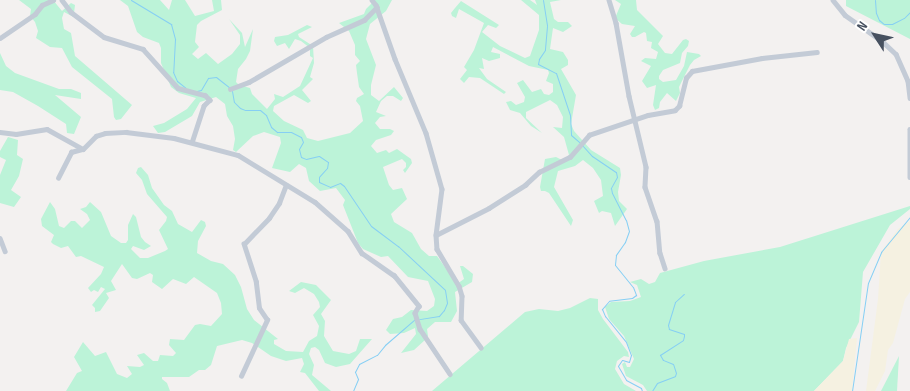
<!DOCTYPE html>
<style>
body{margin:0}
#map{position:relative;width:910px;height:391px;overflow:hidden;background:#f3f1f0;font-family:"Sofia Sans Condensed",sans-serif}
div>[style]{position:absolute}
[style*='--x']{left:calc(var(--x)*1px);top:calc(var(--y)*1px);width:calc(var(--w)*1px);rotate:calc(var(--a)*1deg)}
.green>*{inset:0;background:#bcf3d8}
.sand>*{inset:0;background:#f5f1e1}
.stream>*{height:1px;margin:-0.5px;padding:0 0.5px;transform-origin:0.5px;border-radius:0.5px;background:#86cff4}
.minor>*{height:4.5px;margin:-2.25px;padding:0 2.25px;transform-origin:2.25px;border-radius:2.25px;background:#c3cbd6}
span{translate:-50% -50%;white-space:nowrap;text-align:center;line-height:1.15;-webkit-text-stroke:4.5px #fff;paint-order:stroke}
.north{position:absolute;left:850px;top:10px;width:50px;height:50px;-webkit-text-stroke:4px #fff;paint-order:stroke;rotate:305deg;font-size:14px;font-weight:700;line-height:20px;text-align:center;color:#475160}
.north::after{content:'';display:block;margin:auto;width:18px;height:22px;background:#475160;clip-path:polygon(50% 0,100% 100%,50% 72%,0 100%)}
</style>
<div id="map">
<div class="green">
<div style="clip-path:polygon(19px 0,53px 0,62px 11px,71px 3px,75px 5px,74px 13px,91px 26px,64px 12px,62px 18px,64px 29px,71px 33px,75px 56px,132px 105px,121px 119px,116px 120px,114px 117px,112px 99px,72px 67px,62px 48px,50px 47px,36px 38px,38px 31px,35px 22px,30px 16px,31px 9px)"></div>
<div style="clip-path:polygon(120px 0,160px 0,169px 10px,172px 0,185px 0,195px 16px,214px 11px,212px 0,221px 0,222px 10px,201px 21px,197px 25px,195px 42px,199px 47px,192px 54px,198px 59px,206px 53px,218px 64px,232px 54px,240px 44px,240px 35px,229px 19px,242px 33px,245px 47px,253px 29px,250px 51px,246px 59px,238px 69px,236px 82px,239px 85px,250px 88px,252px 94px,267px 109px,275px 99px,274px 94px,283px 97px,300px 86px,313px 58px,310px 56px,310px 48px,301px 41px,295px 39px,289px 49px,285px 43px,277px 46px,274px 41px,275px 37px,288px 35px,307px 25px,312px 27px,298px 34px,299px 37px,313px 46px,314px 63px,310px 77px,313px 79px,302px 90px,311px 101px,308px 103px,294px 95px,274px 106px,273px 111px,284px 121px,303px 130px,307px 138px,318px 141px,350px 133px,363px 121px,360px 106px,356px 101px,357px 98px,364px 94px,359px 87px,357px 73px,356px 65px,360px 61px,355px 55px,355px 45px,349px 31px,339px 23px,364px 14px,366px 9px,375px 0,392px 0,386px 11px,370px 24px,366px 39px,376px 65px,371px 85px,371px 95px,379px 101px,394px 87px,403px 98px,401px 101px,393px 96px,387px 96px,381px 101px,376px 112px,386px 116px,380px 117px,375px 123px,380px 129px,390px 129px,394px 131px,391px 135px,376px 140px,371px 146px,377px 153px,386px 150px,389px 153px,397px 149px,411px 159px,412px 163px,405px 173px,403px 170px,406px 167px,406px 163px,402px 159px,383px 167px,389px 185px,393px 190px,402px 188px,407px 199px,391px 214px,394px 222px,412px 233px,421px 249px,429px 256px,437px 256px,457px 284px,464px 279px,460px 266px,463px 266px,473px 274px,472px 282px,455px 292px,457px 311px,451px 322px,435px 322px,427px 329px,428px 336px,425px 340px,414px 350px,401px 353px,416px 334px,415px 328px,404px 333px,390px 334px,386px 330px,393px 319px,402px 317px,411px 310px,427px 311px,434px 306px,435px 299px,428px 281px,408px 277px,388px 256px,381px 257px,363px 249px,358px 243px,343px 205px,345px 200px,336px 188px,320px 191px,309px 181px,306px 168px,299px 164px,290px 172px,272px 168px,281px 143px,280px 137px,264px 132px,253px 136px,236px 152px,233px 150px,235px 139px,233px 126px,227px 116px,225px 104px,216px 97px,200px 102px,192px 116px,165px 132px,158px 133px,153px 126px,164px 123px,187px 109px,196px 98px,179px 93px,171px 87px,161px 63px,161px 48px,159px 43px,143px 37px,137px 32px,128px 6px)"></div>
<div style="clip-path:polygon(521px 0,530px 0,537px 5px,535px 0,561px 0,550px 2px,554px 19px,558px 22px,568px 22px,572px 26px,563px 32px,553px 28px,550px 49px,563px 52px,568px 60px,568px 65px,561px 69px,576px 95px,571px 124px,574px 131px,591px 150px,620px 168px,621px 175px,618px 192px,619px 201px,627px 209px,615px 226px,611px 213px,602px 211px,599px 213px,594px 201px,603px 196px,601px 180px,593px 168px,583px 160px,575px 166px,558px 171px,554px 187px,573px 220px,571px 226px,549px 193px,545px 191px,541px 191px,540px 187px,545px 159px,556px 157px,564px 161px,569px 155px,564px 137px,553px 127px,562px 128px,563px 117px,557px 105px,550px 100px,526px 112px,526px 118px,542px 133px,531px 126px,520px 113px,510px 110px,506px 102px,511px 101px,516px 105px,524px 102px,525px 97px,517px 83px,523px 80px,532px 92px,541px 89px,544px 94px,549px 95px,553px 92px,553px 84px,546px 81px,549px 73px,548px 70px,529px 66px,493px 47px,491px 52px,500px 54px,500px 58px,489px 61px,482px 58px,484px 69px,479px 68px,487px 79px,506px 92px,504px 94px,480px 78px,469px 77px,464px 83px,460px 79px,467px 70px,464px 67px,474px 50px,484px 23px,459px 9px,456px 18px,452px 16px,451px 13px,455px 8px,461px 1px,499px 25px,496px 28px,488px 25px,482px 32px,500px 46px,525px 58px,530px 56px,539px 30px,539px 15px)"></div>
<div style="clip-path:polygon(615px 0,636px 0,637px 10px,663px 36px,658px 44px,665px 53px,672px 54px,683px 40px,686px 39px,689px 41px,688px 46px,682px 53px,680px 63px,663px 70px,659px 76px,659px 79px,663px 82px,676px 80px,684px 66px,687px 52px,699px 54px,701px 56px,694px 60px,690px 65px,679px 87px,680px 93px,676px 101px,667px 93px,660px 102px,659px 108px,655px 110px,653px 105px,656px 85px,647px 88px,642px 81px,651px 66px,641px 61px,645px 58px,656px 59px,658px 52px,651px 48px,652px 42px,647px 41px,646px 33px,644px 32px,635px 37px,632px 37px,630px 34px,635px 26px,622px 24px,615px 18px,621px 4px)"></div>
<div style="clip-path:polygon(846px 0,910px 0,910px 39px,846px 6px)"></div>
<div style="clip-path:polygon(0 53px,6px 66px,15px 73px,59px 89px,71px 89px,81px 93px,81px 99px,55px 95px,81px 117px,74px 134px,67px 133px,66px 124px,38px 106px,13px 92px,0 90px)"></div>
<div style="clip-path:polygon(8px 137px,18px 140px,17px 155px,23px 159px,19px 176px,11px 190px,21px 197px,14px 207px,0 203px,0 175px,6px 160px,0 157px,0 151px)"></div>
<div style="clip-path:polygon(141px 167px,148px 175px,152px 188px,164px 205px,172px 211px,178px 224px,192px 232px,201px 220px,205px 222px,206px 226px,198px 241px,197px 253px,211px 261px,223px 264px,235px 275px,241px 287px,247px 309px,254px 320px,278px 339px,274px 340px,274px 344px,286px 351px,303px 352px,309px 341px,317px 336px,319px 326px,313px 315px,320px 307px,319px 302px,314px 294px,304px 288px,295px 293px,289px 291px,301px 282px,316px 285px,331px 300px,321px 314px,325px 321px,324px 336px,333px 351px,349px 354px,356px 351px,360px 339px,372px 339px,350px 364px,336px 367px,325px 363px,319px 350px,315px 347px,311px 348px,309px 354px,314px 365px,312px 375px,331px 391px,319px 391px,305px 373px,300px 372px,304px 364px,302px 358px,286px 361px,271px 356px,252px 343px,242px 340px,217px 346px,211px 365px,205px 370px,199px 370px,189px 377px,162px 377px,162px 379px,167px 383px,170px 391px,66px 391px,77px 373px,82px 371px,74px 357px,83px 342px,95px 356px,106px 352px,117px 374px,127px 378px,132px 374px,127px 366px,140px 367px,144px 365px,137px 355px,144px 353px,153px 361px,158px 361px,160px 355px,173px 356px,176px 353px,169px 345px,170px 339px,184px 340px,195px 325px,200px 324px,211px 326px,222px 314px,221px 303px,217px 293px,194px 277px,186px 284px,173px 279px,162px 289px,152px 282px,153px 275px,150px 273px,137px 279px,132px 278px,122px 264px,111px 281px,116px 290px,106px 293px,109px 298px,100px 311px,95px 312px,95px 308px,92px 305px,105px 289px,101px 287px,98px 292px,94px 290px,91px 292px,88px 288px,101px 274px,104px 267px,81px 256px,76px 257px,68px 246px,61px 248px,53px 244px,51px 242px,54px 235px,42px 226px,41px 219px,50px 202px,55px 209px,59px 226px,64px 228px,71px 221px,75px 221px,82px 228px,90px 220px,87px 214px,80px 209px,86px 207px,90px 202px,101px 212px,111px 236px,121px 243px,126px 243px,128px 240px,128px 225px,133px 214px,136px 217px,141px 237px,145px 242px,151px 246px,144px 250px,133px 246px,131px 249px,140px 258px,148px 258px,165px 251px,168px 249px,159px 230px,166px 221px,167px 217px,147px 194px,142px 180px,136px 173px,138px 168px)"></div>
<div style="clip-path:polygon(910px 206px,910px 209px,890px 225px,863px 272px,859px 322px,846px 348px,843px 361px,814px 391px,647px 391px,643px 385px,626px 376px,622px 364px,625px 362px,627px 367px,630px 367px,634px 359px,624px 336px,609px 319px,605px 307px,611px 302px,630px 301px,641px 297px,637px 285px,630px 282px,641px 279px,649px 284px,655px 282px,660px 273px,704px 261px,780px 247px)"></div>
<div style="clip-path:polygon(590px 298px,598px 299px,598px 310px,603px 319px,628px 352px,629px 357px,624px 356px,617px 361px,615px 369px,624px 384px,636px 391px,432px 391px,525px 312px,539px 309px,558px 311px,570px 308px)"></div>
<div style="clip-path:polygon(899px 356px,897px 391px,881px 391px)"></div>
</div>
<div class="sand">
<div style="clip-path:polygon(910px 221px,910px 292px,905px 299px,893px 343px,888px 350px,885px 371px,875px 391px,866px 391px,878px 299px,881px 252px,898px 229px)"></div>
<div style="clip-path:polygon(857px 338px,852px 391px,814px 391px,843px 361px,849px 339px)"></div>
</div>
<div class="stream">
<div style="--x:131;--y:0;--w:47;--a:31"></div>
<div style="--x:171;--y:24;--w:16;--a:75"></div>
<div style="--x:175;--y:39;--w:33;--a:93"></div>
<div style="--x:173;--y:72;--w:10;--a:66"></div>
<div style="--x:177;--y:81;--w:11;--a:38"></div>
<div style="--x:543;--y:0;--w:26;--a:81"></div>
<div style="--x:547;--y:26;--w:24;--a:95"></div>
<div style="--x:545;--y:50;--w:11;--a:124"></div>
<div style="--x:539;--y:59;--w:5;--a:101"></div>
<div style="--x:538;--y:64;--w:20;--a:27"></div>
<div style="--x:556;--y:73;--w:44;--a:71.6"></div>
<div style="--x:570;--y:115;--w:20;--a:87"></div>
<div style="--x:571;--y:135;--w:11;--a:41"></div>
<div style="--x:875;--y:0;--w:13;--a:86"></div>
<div style="--x:876;--y:13;--w:8;--a:67"></div>
<div style="--x:879;--y:20;--w:6;--a:39"></div>
<div style="--x:884;--y:24;--w:8;--a:0"></div>
<div style="--x:892;--y:24;--w:13;--a:-27"></div>
<div style="--x:904;--y:18;--w:8;--a:-45"></div>
<div style="--x:197;--y:91;--w:4;--a:-14"></div>
<div style="--x:201;--y:90;--w:14;--a:-60"></div>
<div style="--x:208;--y:78;--w:8;--a:-7"></div>
<div style="--x:216;--y:77;--w:18;--a:38"></div>
<div style="--x:232;--y:91;--w:11;--a:80"></div>
<div style="--x:234;--y:102;--w:8;--a:45"></div>
<div style="--x:240;--y:108;--w:5;--a:22"></div>
<div style="--x:245;--y:110;--w:15;--a:0"></div>
<div style="--x:260;--y:110;--w:8;--a:40"></div>
<div style="--x:266;--y:115;--w:13;--a:67"></div>
<div style="--x:271;--y:127;--w:8;--a:40"></div>
<div style="--x:277;--y:132;--w:14;--a:0"></div>
<div style="--x:291;--y:132;--w:11;--a:27"></div>
<div style="--x:301;--y:137;--w:5;--a:68"></div>
<div style="--x:303;--y:142;--w:8;--a:120"></div>
<div style="--x:299;--y:149;--w:8;--a:76"></div>
<div style="--x:301;--y:157;--w:5;--a:22"></div>
<div style="--x:306;--y:159;--w:13;--a:-13"></div>
<div style="--x:319;--y:156;--w:11;--a:34"></div>
<div style="--x:328;--y:162;--w:6;--a:99"></div>
<div style="--x:327;--y:168;--w:12;--a:132"></div>
<div style="--x:319;--y:177;--w:5;--a:90"></div>
<div style="--x:319;--y:182;--w:12;--a:24"></div>
<div style="--x:330;--y:187;--w:11;--a:-22"></div>
<div style="--x:340;--y:183;--w:5;--a:37"></div>
<div style="--x:344;--y:186;--w:48;--a:56"></div>
<div style="--x:371;--y:226;--w:34;--a:37"></div>
<div style="--x:398;--y:246;--w:64;--a:43.1"></div>
<div style="--x:445;--y:290;--w:13;--a:81"></div>
<div style="--x:447;--y:303;--w:8;--a:113"></div>
<div style="--x:444;--y:310;--w:8;--a:130"></div>
<div style="--x:439;--y:316;--w:20;--a:171"></div>
<div style="--x:582;--y:145;--w:15;--a:48"></div>
<div style="--x:592;--y:156;--w:29;--a:34"></div>
<div style="--x:616;--y:172;--w:5;--a:79"></div>
<div style="--x:617;--y:177;--w:13;--a:119"></div>
<div style="--x:611;--y:188;--w:5;--a:79"></div>
<div style="--x:612;--y:193;--w:30;--a:63"></div>
<div style="--x:626;--y:220;--w:11;--a:75"></div>
<div style="--x:629;--y:231;--w:12;--a:110"></div>
<div style="--x:625;--y:242;--w:16;--a:125"></div>
<div style="--x:616;--y:255;--w:10;--a:96"></div>
<div style="--x:615;--y:265;--w:28;--a:51"></div>
<div style="--x:633;--y:287;--w:9;--a:69"></div>
<div style="--x:636;--y:295;--w:5;--a:143"></div>
<div style="--x:632;--y:298;--w:23;--a:173"></div>
<div style="--x:609;--y:301;--w:11;--a:131"></div>
<div style="--x:602;--y:309;--w:8;--a:67"></div>
<div style="--x:605;--y:316;--w:33;--a:51"></div>
<div style="--x:626;--y:342;--w:14;--a:69"></div>
<div style="--x:631;--y:355;--w:7;--a:106"></div>
<div style="--x:629;--y:362;--w:7;--a:-164"></div>
<div style="--x:622;--y:360;--w:7;--a:124"></div>
<div style="--x:618;--y:366;--w:16;--a:60"></div>
<div style="--x:626;--y:380;--w:17;--a:28"></div>
<div style="--x:641;--y:388;--w:3;--a:72"></div>
<div style="--x:353;--y:391;--w:13;--a:-67"></div>
<div style="--x:358;--y:379;--w:8;--a:-113"></div>
<div style="--x:355;--y:372;--w:9;--a:-63"></div>
<div style="--x:359;--y:364;--w:20;--a:-27"></div>
<div style="--x:377;--y:355;--w:13;--a:-51"></div>
<div style="--x:385;--y:345;--w:40;--a:-41"></div>
<div style="--x:652;--y:391;--w:9;--a:-58"></div>
<div style="--x:657;--y:383;--w:19;--a:-21"></div>
<div style="--x:675;--y:376;--w:3;--a:-72"></div>
<div style="--x:676;--y:373;--w:9;--a:-108"></div>
<div style="--x:673;--y:364;--w:11;--a:-158"></div>
<div style="--x:663;--y:360;--w:6;--a:-121"></div>
<div style="--x:660;--y:355;--w:27;--a:-33"></div>
<div style="--x:683;--y:340;--w:4;--a:-76"></div>
<div style="--x:684;--y:336;--w:2;--a:-90"></div>
<div style="--x:684;--y:334;--w:16;--a:-162"></div>
<div style="--x:669;--y:329;--w:4;--a:-104"></div>
<div style="--x:668;--y:325;--w:24;--a:-73"></div>
<div style="--x:675;--y:302;--w:12;--a:-42"></div>
<div style="--x:852;--y:391;--w:109;--a:-81.6"></div>
<div style="--x:868;--y:283;--w:34;--a:-67"></div>
<div style="--x:881;--y:252;--w:45;--a:-50.4"></div>
</div>
<div class="minor">
<div style="--x:62;--y:0;--w:15;--a:53"></div>
<div style="--x:71;--y:12;--w:41;--a:37.1"></div>
<div style="--x:104;--y:37;--w:41;--a:17.1"></div>
<div style="--x:143;--y:49;--w:52;--a:48.1"></div>
<div style="--x:178;--y:88;--w:28;--a:15"></div>
<div style="--x:205;--y:95;--w:7;--a:45"></div>
<div style="--x:210;--y:100;--w:8;--a:135"></div>
<div style="--x:204;--y:106;--w:38;--a:108"></div>
<div style="--x:372;--y:0;--w:6;--a:51"></div>
<div style="--x:376;--y:5;--w:57;--a:70.6"></div>
<div style="--x:395;--y:59;--w:80;--a:67.3"></div>
<div style="--x:426;--y:133;--w:58;--a:74.1"></div>
<div style="--x:442;--y:189;--w:46;--a:97.4"></div>
<div style="--x:436;--y:235;--w:14;--a:86"></div>
<div style="--x:437;--y:249;--w:43;--a:59.3"></div>
<div style="--x:459;--y:286;--w:10;--a:73"></div>
<div style="--x:462;--y:296;--w:24;--a:92"></div>
<div style="--x:461;--y:320;--w:34;--a:54"></div>
<div style="--x:609;--y:0;--w:24;--a:73"></div>
<div style="--x:616;--y:23;--w:74;--a:79.9"></div>
<div style="--x:629;--y:96;--w:73;--a:76.5"></div>
<div style="--x:646;--y:167;--w:20;--a:93"></div>
<div style="--x:645;--y:187;--w:36;--a:71"></div>
<div style="--x:657;--y:221;--w:32;--a:85"></div>
<div style="--x:660;--y:253;--w:16;--a:72"></div>
<div style="--x:833;--y:0;--w:19;--a:51"></div>
<div style="--x:845;--y:15;--w:45;--a:35.1"></div>
<div style="--x:882;--y:41;--w:19;--a:43"></div>
<div style="--x:896;--y:54;--w:30;--a:66"></div>
<div style="--x:908;--y:81;--w:17;--a:83"></div>
<div style="--x:0;--y:38;--w:42;--a:-34.4"></div>
<div style="--x:35;--y:14;--w:11;--a:-52"></div>
<div style="--x:42;--y:5;--w:12;--a:-24"></div>
<div style="--x:230;--y:89;--w:20;--a:-20"></div>
<div style="--x:249;--y:82;--w:89;--a:-30.3"></div>
<div style="--x:326;--y:37;--w:42;--a:-24.1"></div>
<div style="--x:364;--y:20;--w:18;--a:-45"></div>
<div style="--x:910;--y:129;--w:48;--a:90"></div>
<div style="--x:0;--y:132;--w:16;--a:7"></div>
<div style="--x:16;--y:134;--w:31;--a:-9"></div>
<div style="--x:47;--y:129;--w:41;--a:29.1"></div>
<div style="--x:83;--y:149;--w:18;--a:-45"></div>
<div style="--x:96;--y:136;--w:9;--a:-18"></div>
<div style="--x:105;--y:133;--w:21;--a:-3"></div>
<div style="--x:126;--y:132;--w:48;--a:7.1"></div>
<div style="--x:174;--y:138;--w:66;--a:14.9"></div>
<div style="--x:238;--y:155;--w:90;--a:31.4"></div>
<div style="--x:315;--y:202;--w:44;--a:41.3"></div>
<div style="--x:348;--y:231;--w:26;--a:58"></div>
<div style="--x:362;--y:253;--w:39;--a:35"></div>
<div style="--x:394;--y:275;--w:40;--a:51"></div>
<div style="--x:419;--y:306;--w:8;--a:120"></div>
<div style="--x:415;--y:313;--w:17;--a:73"></div>
<div style="--x:420;--y:329;--w:54;--a:56.3"></div>
<div style="--x:58;--y:178;--w:29;--a:-63"></div>
<div style="--x:71;--y:152;--w:11;--a:-15"></div>
<div style="--x:436;--y:235;--w:59;--a:-27"></div>
<div style="--x:489;--y:208;--w:43;--a:-32.6"></div>
<div style="--x:525;--y:185;--w:19;--a:-43"></div>
<div style="--x:539;--y:172;--w:34;--a:-26"></div>
<div style="--x:570;--y:157;--w:29;--a:-49"></div>
<div style="--x:589;--y:135;--w:62;--a:-18.7"></div>
<div style="--x:648;--y:115;--w:27;--a:-10"></div>
<div style="--x:675;--y:110;--w:6;--a:-45"></div>
<div style="--x:679;--y:106;--w:29;--a:-76"></div>
<div style="--x:686;--y:78;--w:9;--a:-49"></div>
<div style="--x:692;--y:71;--w:71;--a:-10.5"></div>
<div style="--x:762;--y:58;--w:55;--a:-6.2"></div>
<div style="--x:0;--y:238;--w:14;--a:69"></div>
<div style="--x:241;--y:376;--w:62;--a:-65.1"></div>
<div style="--x:267;--y:320;--w:14;--a:-124"></div>
<div style="--x:259;--y:308;--w:26;--a:-97"></div>
<div style="--x:256;--y:282;--w:40;--a:-108"></div>
<div style="--x:244;--y:244;--w:36;--a:-46"></div>
<div style="--x:269;--y:218;--w:18;--a:-56"></div>
<div style="--x:279;--y:203;--w:19;--a:-69"></div>
</div>
<div class="north">N</div>
</div>
